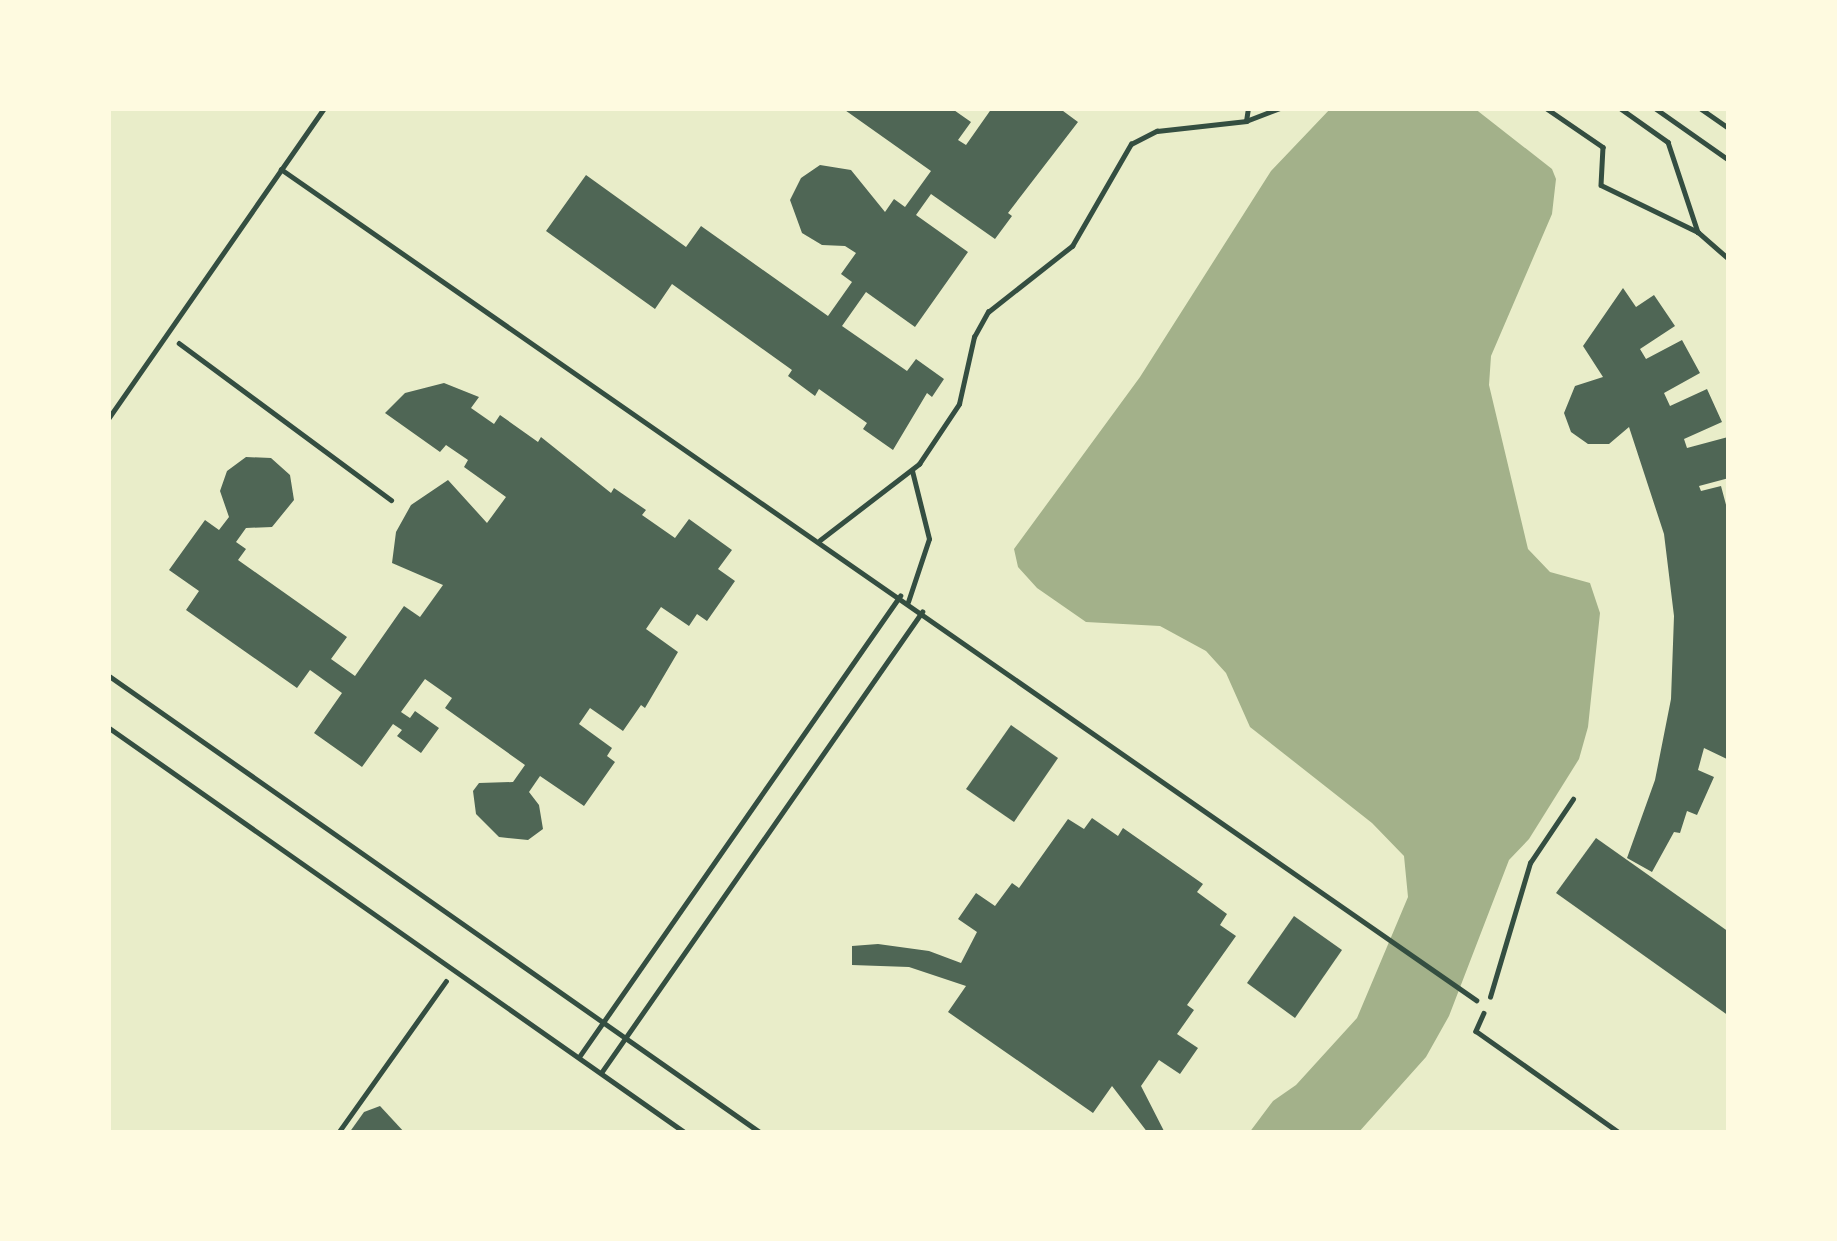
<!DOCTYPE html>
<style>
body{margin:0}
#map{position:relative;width:1837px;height:1241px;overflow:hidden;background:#e9edc9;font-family:"Alegreya Sans",sans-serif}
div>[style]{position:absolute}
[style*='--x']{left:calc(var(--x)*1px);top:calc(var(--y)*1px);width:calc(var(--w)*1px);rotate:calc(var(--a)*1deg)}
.water>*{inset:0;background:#a3b18a}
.building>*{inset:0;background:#4f6655}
.path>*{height:4.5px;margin:-2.25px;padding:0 2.25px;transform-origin:2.25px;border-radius:2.25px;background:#344e41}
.service>*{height:4.5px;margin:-2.25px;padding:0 2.25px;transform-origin:2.25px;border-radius:2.25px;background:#344e41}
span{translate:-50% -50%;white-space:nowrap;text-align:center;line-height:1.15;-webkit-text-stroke:9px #fefae0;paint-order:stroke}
.frame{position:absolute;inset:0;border:111px solid #fefae0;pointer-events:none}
</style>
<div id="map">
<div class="water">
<div style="clip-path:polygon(1331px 108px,1474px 108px,1552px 169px,1556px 179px,1552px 214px,1491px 356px,1489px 385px,1528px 549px,1550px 572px,1590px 583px,1600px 613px,1588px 727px,1579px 759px,1529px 839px,1509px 860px,1449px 1016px,1426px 1057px,1358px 1133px,1249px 1133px,1273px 1101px,1296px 1085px,1357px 1018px,1408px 897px,1404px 856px,1372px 823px,1250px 727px,1226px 673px,1206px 651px,1160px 626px,1086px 622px,1037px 588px,1018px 567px,1014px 549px,1140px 377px,1271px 171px)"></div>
</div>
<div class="building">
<div style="clip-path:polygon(842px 108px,951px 108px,971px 122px,958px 140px,966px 145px,992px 108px,1059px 108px,1078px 122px,1008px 213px,1012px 216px,995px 239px,931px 194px,916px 215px,968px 252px,915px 327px,866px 292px,842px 326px,907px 371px,916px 359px,944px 379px,932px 397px,927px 393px,893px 450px,863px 429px,867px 423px,819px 389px,815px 396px,788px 376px,792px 370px,672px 284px,655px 309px,546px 231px,586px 175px,686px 247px,701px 226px,828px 316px,852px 282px,841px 274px,856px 253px,845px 246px,822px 245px,802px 233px,790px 200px,801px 178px,820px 165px,851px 170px,885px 212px,894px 199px,905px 207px,931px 171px)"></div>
<div style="clip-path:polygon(1623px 288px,1636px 307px,1654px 295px,1675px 326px,1640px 349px,1646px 359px,1682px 340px,1700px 373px,1664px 393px,1670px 406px,1707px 389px,1722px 422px,1684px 439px,1687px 448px,1728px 437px,1729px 441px,1729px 478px,1699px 486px,1701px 491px,1721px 486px,1729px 516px,1729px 760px,1704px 748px,1698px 770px,1714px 777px,1697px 815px,1687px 811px,1680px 833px,1674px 832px,1652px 872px,1627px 858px,1655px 780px,1671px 699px,1674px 616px,1664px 534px,1629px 427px,1609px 444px,1588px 444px,1571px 432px,1564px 413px,1575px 386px,1603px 377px,1583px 346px)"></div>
<div style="clip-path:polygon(444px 383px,479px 397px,471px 408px,494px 424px,500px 415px,538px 442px,541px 437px,611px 493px,614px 488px,646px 510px,642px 515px,675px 538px,689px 519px,732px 550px,718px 569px,735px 581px,707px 621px,697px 614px,689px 626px,661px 607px,646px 629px,678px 652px,645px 708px,641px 705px,623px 731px,590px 708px,579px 724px,612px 748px,607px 756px,615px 762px,584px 806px,540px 776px,529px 792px,539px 805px,543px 829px,528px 840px,499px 837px,476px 814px,473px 791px,479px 783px,513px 782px,525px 765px,445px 708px,452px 698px,425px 679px,401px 712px,410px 718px,415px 711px,439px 728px,421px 753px,397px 736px,402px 730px,393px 724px,362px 767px,314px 733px,342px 693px,310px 670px,297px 688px,186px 610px,199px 591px,169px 570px,205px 520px,219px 530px,229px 517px,220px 491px,227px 471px,246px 457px,271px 458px,290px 475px,294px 500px,272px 527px,246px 528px,236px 542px,246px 549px,238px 560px,347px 637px,331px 659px,355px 676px,404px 606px,420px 617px,443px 585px,392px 563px,396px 532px,411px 505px,448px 480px,487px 523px,506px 497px,464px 467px,468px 460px,446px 445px,440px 452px,385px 413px,405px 393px)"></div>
<div style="clip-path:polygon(1011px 725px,1058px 758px,1014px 822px,966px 789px)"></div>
<div style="clip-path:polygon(1092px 818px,1118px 836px,1123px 828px,1203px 884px,1197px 892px,1227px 914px,1220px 925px,1236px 936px,1187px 1005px,1194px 1010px,1177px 1034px,1198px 1048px,1180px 1074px,1159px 1060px,1141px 1086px,1165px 1133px,1148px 1133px,1112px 1086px,1093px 1113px,948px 1012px,966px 986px,909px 967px,852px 965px,852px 946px,878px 944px,929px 951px,961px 963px,977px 932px,958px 919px,976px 893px,995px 906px,1012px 883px,1019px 888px,1068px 819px,1084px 829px)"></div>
<div style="clip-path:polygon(1596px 838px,1729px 932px,1729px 1016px,1556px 893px)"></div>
<div style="clip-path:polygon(1294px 916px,1342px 950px,1295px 1018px,1247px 983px)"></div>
<div style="clip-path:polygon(380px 1106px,405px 1133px,349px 1133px,364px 1112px)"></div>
</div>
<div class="path">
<div style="--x:1546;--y:108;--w:69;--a:34.4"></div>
<div style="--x:1603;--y:147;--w:38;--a:93"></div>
<div style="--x:1601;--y:185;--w:108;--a:25.9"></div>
<div style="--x:1698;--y:232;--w:41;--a:41.1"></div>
<div style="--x:1620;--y:108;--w:59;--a:35.3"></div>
<div style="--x:1668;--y:142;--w:95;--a:71.6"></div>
<div style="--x:179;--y:343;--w:264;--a:36.5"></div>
<div style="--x:1490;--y:997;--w:140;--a:-73.4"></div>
<div style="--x:1530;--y:863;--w:77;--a:-56.1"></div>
<div style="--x:1484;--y:1013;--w:20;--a:114"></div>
<div style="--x:1476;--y:1031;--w:176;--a:35.3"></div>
<div style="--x:338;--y:1133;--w:186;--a:-54.6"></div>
</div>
<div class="service">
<div style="--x:1655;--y:108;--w:90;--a:35.1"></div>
<div style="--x:1700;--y:108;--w:35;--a:35"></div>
<div style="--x:1246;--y:121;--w:13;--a:-81"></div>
<div style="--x:281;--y:169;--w:1456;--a:34.81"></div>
<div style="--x:108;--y:419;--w:379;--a:-55.2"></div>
<div style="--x:820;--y:540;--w:125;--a:-37.5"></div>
<div style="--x:919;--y:464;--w:72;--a:-56.3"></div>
<div style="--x:959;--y:404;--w:69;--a:-77.4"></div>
<div style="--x:974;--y:337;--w:29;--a:-61"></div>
<div style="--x:988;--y:312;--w:107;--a:-38.2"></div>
<div style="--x:1072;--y:246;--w:118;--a:-60"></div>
<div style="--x:1131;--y:144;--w:29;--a:-27"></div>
<div style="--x:1157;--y:131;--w:90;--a:-6.4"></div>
<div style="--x:1246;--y:121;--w:36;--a:-21"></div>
<div style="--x:908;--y:602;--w:66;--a:-71.6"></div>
<div style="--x:929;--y:539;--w:70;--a:-104"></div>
<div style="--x:108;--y:675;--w:798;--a:35.04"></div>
<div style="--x:108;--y:727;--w:706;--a:35.09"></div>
<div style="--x:579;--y:1057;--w:562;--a:-55.15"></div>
<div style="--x:601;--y:1073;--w:562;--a:-55.15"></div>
</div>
<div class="frame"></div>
</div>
